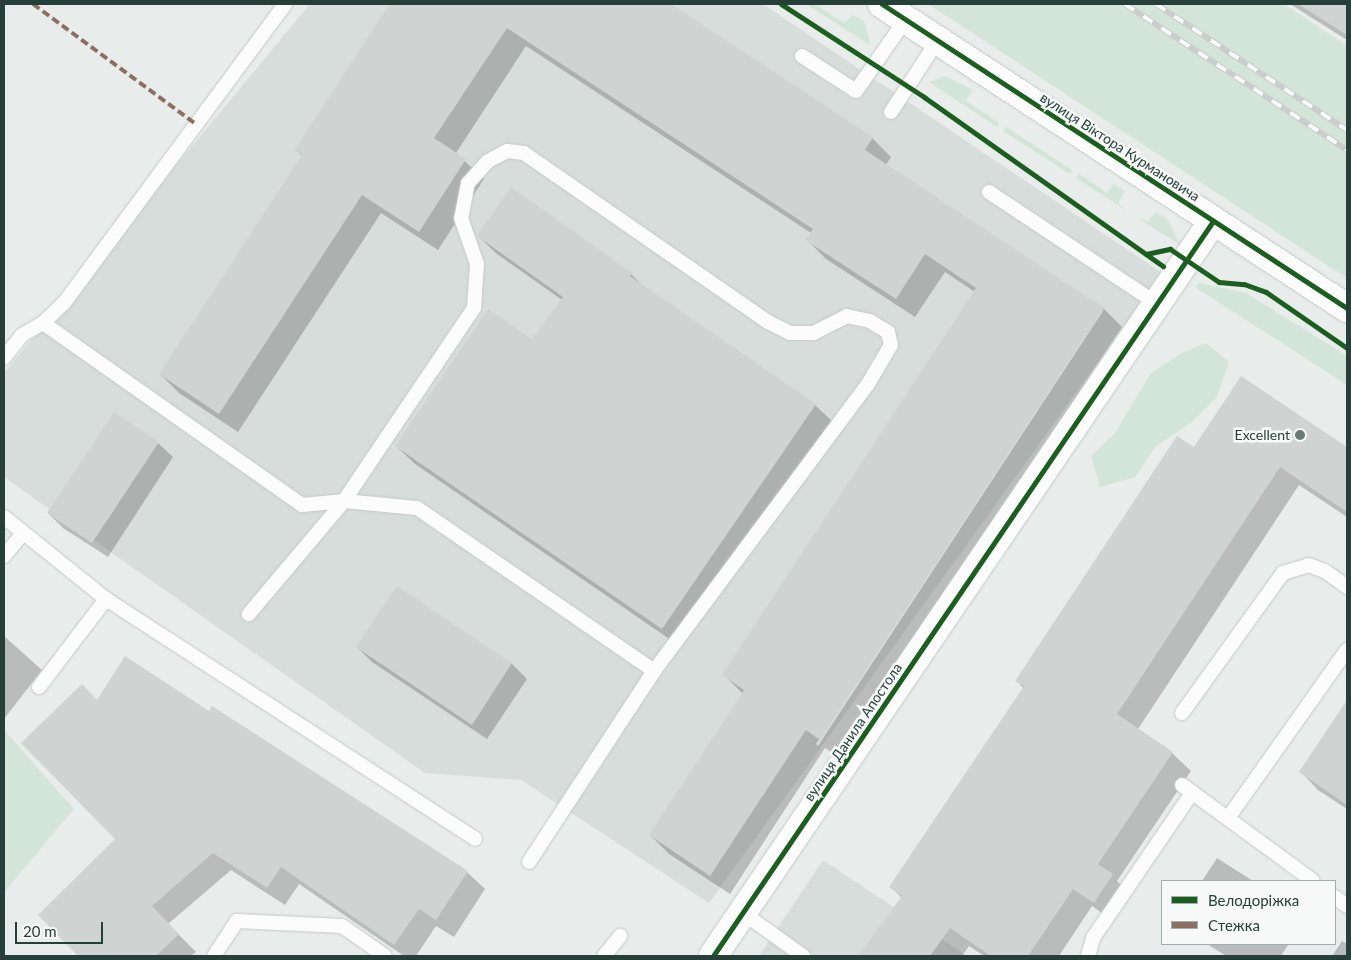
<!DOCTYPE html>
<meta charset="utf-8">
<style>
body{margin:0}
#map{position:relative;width:1351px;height:960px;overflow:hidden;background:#e8ecea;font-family:Lato,sans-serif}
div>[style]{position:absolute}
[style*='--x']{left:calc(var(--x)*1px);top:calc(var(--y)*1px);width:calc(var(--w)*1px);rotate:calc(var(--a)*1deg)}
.built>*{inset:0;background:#d7ddda}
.green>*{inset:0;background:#d3e4d8}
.shadow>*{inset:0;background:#0003}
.building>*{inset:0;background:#cfd4d2}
.roads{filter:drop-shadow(0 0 1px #c5c9c7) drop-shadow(0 0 1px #c5c9c7)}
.service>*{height:14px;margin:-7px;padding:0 7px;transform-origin:7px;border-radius:7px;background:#fcfcfc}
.minor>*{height:28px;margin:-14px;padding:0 14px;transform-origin:14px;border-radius:14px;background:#fcfcfc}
.tertiary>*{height:28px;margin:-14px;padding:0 14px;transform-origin:14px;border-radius:14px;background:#fcfcfc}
.rail>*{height:5.5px;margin-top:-2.75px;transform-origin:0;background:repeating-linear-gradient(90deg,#f7faf9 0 11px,#c9cdcb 0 22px);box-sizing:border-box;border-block:1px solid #c9cdcb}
.quiet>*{height:4px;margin-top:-2px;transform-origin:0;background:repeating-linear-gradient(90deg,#8d6e63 0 8px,transparent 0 12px)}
.cycleway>*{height:5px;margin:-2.5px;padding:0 2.5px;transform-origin:2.5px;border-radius:2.5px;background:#1b5e20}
.dots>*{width:14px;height:14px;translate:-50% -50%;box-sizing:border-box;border:2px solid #f7faf9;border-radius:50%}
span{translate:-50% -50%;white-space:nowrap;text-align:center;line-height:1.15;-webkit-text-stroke:5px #f7faf9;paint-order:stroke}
.street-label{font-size:14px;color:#263f39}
.poi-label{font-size:14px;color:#263f39}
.right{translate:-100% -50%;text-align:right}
.frame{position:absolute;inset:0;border:5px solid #263f39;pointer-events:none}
.legend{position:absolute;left:1161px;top:880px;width:175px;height:65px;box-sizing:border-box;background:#f7faf9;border:1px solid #a3afac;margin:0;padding:6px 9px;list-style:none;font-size:15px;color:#263f39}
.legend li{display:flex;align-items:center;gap:10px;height:25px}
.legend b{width:25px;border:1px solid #a3afac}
.scale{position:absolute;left:15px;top:922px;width:88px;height:22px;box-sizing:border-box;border:2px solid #263f39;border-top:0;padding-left:6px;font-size:15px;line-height:18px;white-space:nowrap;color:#263f39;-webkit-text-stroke:4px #f7faf9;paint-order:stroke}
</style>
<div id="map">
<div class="built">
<div style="clip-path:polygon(310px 4px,763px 4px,1162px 273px,709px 903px,521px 780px,425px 773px,4px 477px,4px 373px)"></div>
<div style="clip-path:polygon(823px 860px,967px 956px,759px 956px)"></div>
</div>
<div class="green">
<div style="clip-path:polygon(806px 4px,815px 4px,844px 23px,853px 15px,865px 22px,870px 45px)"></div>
<div style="clip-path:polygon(928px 4px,1284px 4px,1347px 46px,1347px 278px)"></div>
<div style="clip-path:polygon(945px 76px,973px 90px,966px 101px,999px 123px,997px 127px,929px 82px)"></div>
<div style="clip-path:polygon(1006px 127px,1072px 170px,1070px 174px,1003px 131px)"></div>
<div style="clip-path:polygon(1079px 174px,1107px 193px,1113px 184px,1125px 191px,1118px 203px,1129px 212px,1076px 178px)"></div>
<div style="clip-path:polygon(1156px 212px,1168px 220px,1180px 245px,1136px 217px,1148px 222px)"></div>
<div style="clip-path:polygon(1199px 283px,1246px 293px,1347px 356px,1347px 385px,1195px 287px)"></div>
<div style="clip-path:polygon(1206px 343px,1229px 362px,1216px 398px,1192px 422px,1155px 447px,1135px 477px,1100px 487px,1091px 456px,1115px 433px,1151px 373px,1182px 353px)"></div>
<div style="clip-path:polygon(4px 730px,74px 809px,4px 892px)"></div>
</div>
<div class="shadow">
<div style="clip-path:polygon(evenodd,392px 4px,669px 4px,872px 138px,891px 157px,886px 165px,1103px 308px,1122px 327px,840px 758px,825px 748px,730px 894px,669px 854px,650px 835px,743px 694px,724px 675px,975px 292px,945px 272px,915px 317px,826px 259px,807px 240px,811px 233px,526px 46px,456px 153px,484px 179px,438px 250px,381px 213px,238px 432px,179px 393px,160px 374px,303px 157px,296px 150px,392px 4px,1100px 311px,1103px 311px,818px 746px,816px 744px,1100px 311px)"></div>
<div style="clip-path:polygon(1290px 4px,1347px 4px,1347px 40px)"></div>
<div style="clip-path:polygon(478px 236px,631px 274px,646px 289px,815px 405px,834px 423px,681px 647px,415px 464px,396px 446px,533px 341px,562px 300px,497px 254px)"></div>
<div style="clip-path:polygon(1241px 378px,1347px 448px,1347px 517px,1299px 485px,1138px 729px,1172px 753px,1191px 771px,1117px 881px,1131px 894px,1113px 921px,1092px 906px,1059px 956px,984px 956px,969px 946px,962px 956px,860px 956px,902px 898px,891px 887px,1024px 689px,1016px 680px,1194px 449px)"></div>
<div style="clip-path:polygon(158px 443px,173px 457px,108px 557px,63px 528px,48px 513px)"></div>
<div style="clip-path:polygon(397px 588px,512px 664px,527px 679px,487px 739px,372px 662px,357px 647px)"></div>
<div style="clip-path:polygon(4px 636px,42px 670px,4px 719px)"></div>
<div style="clip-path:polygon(98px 701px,210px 712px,467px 872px,485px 889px,454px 937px,436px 926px,416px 956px,404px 956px,299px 884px,285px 905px,231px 870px,168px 924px,196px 952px,191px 956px,80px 956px,40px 915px,117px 839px)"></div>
<div style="clip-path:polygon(1347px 703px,1347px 809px,1318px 790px,1301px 772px)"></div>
<div style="clip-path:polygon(1217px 858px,1253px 881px,1202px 881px)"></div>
<div style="clip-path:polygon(1342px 941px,1347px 944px,1347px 956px,1332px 956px)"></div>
<div style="clip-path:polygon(1207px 944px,1287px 944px,1288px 945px,1281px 956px,1226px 956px)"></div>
</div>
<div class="building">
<div style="clip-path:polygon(390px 4px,671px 4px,873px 137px,865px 150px,1104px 308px,820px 740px,806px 730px,710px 876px,649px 835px,744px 690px,722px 675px,976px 288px,925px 254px,896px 299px,805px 240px,813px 229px,507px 28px,434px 138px,466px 159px,419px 232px,362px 195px,219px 414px,159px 374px,302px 155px,294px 150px)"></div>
<div style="clip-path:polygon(1298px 4px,1347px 4px,1347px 35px)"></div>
<div style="clip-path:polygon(511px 187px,632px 273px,630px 276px,816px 404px,662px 629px,395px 446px,488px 309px,532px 339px,563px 297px,477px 236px)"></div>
<div style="clip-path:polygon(1241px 376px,1347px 447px,1347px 512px,1280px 467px,1117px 714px,1173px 752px,1098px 864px,1113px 874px,1094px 903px,1073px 889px,1028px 956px,991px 956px,950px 928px,930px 956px,858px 956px,902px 896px,889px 887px,1024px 686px,1015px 681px,1177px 436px,1194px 447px)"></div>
<div style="clip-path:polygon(114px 412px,159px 442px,92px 543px,47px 513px)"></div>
<div style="clip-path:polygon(397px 586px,512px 663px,472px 725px,356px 647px)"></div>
<div style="clip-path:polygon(125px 656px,209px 711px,212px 706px,468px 871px,436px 920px,419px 909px,394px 945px,281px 867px,267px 888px,213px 853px,152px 906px,179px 934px,156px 956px,78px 956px,38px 915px,115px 839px,21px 743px,82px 684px,97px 700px)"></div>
<div style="clip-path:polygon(1347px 700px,1347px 805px,1299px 772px)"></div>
</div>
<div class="roads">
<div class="service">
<div style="--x:802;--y:56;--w:64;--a:32.9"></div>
<div style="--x:856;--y:91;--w:88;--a:-55.2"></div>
<div style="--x:891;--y:112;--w:86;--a:-56.9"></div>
<div style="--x:989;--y:192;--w:204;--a:33.6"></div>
<div style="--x:43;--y:323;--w:317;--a:35.1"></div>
<div style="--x:302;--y:505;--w:42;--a:-5.4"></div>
<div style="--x:344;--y:501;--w:73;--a:5.5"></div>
<div style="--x:417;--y:508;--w:288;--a:34.5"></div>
<div style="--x:654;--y:671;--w:358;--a:-53.3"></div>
<div style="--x:868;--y:384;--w:45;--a:-59.5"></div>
<div style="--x:891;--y:345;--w:13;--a:-103"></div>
<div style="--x:888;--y:332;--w:21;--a:-149"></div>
<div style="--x:870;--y:321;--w:24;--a:-168"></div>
<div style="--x:847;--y:316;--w:38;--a:153"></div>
<div style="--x:813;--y:333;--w:23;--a:180"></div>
<div style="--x:790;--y:333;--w:25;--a:-153"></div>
<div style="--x:768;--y:322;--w:297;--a:-145.3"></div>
<div style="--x:524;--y:153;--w:17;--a:-173"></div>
<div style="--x:507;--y:151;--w:21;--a:152"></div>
<div style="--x:488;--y:161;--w:30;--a:132"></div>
<div style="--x:468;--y:183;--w:36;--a:101"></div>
<div style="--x:461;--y:218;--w:49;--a:70.8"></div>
<div style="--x:477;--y:264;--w:44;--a:93.9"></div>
<div style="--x:474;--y:308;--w:233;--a:124"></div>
<div style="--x:344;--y:501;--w:148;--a:130.1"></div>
<div style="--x:4;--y:358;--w:29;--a:-52"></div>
<div style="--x:22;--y:335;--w:24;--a:-30"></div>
<div style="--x:43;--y:323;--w:29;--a:-44"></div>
<div style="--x:64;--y:303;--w:372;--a:-53.5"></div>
<div style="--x:4;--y:517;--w:131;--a:38.8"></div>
<div style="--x:106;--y:599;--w:440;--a:33"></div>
<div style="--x:4;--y:556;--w:30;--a:-50"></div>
<div style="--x:39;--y:687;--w:111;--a:-52.7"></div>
<div style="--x:1182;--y:713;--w:173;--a:-54.2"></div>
<div style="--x:1283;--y:573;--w:27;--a:-17"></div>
<div style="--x:1309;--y:565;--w:17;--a:21"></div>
<div style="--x:1325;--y:571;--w:27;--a:36"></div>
<div style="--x:1182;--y:785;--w:162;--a:36.2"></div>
<div style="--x:1228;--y:818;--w:206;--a:-54.7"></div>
<div style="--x:529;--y:862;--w:228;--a:-56.8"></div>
<div style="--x:1335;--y:897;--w:15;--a:37"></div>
<div style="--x:743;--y:913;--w:74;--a:35.6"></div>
<div style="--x:214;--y:956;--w:42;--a:-56.7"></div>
<div style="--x:237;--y:921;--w:105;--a:2.7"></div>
<div style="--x:342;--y:926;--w:52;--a:34.9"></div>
<div style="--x:604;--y:956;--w:26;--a:-51"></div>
<div style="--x:1088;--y:956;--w:19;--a:-74"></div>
<div style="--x:1093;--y:938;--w:176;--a:-55.7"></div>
</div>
<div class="minor">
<div style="--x:713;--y:956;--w:889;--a:-55.77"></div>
</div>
<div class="tertiary">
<div style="--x:882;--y:4;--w:556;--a:33.18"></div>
</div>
</div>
<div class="rail">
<div style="--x:1125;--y:4;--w:266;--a:33.3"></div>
<div style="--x:1156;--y:4;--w:229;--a:33.4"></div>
</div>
<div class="quiet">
<div style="--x:33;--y:4;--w:202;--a:36.4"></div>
</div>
<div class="cycleway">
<div style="--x:781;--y:4;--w:171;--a:33"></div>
<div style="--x:924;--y:97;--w:293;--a:35.3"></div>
<div style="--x:882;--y:4;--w:556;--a:33.18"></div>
<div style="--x:1146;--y:254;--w:25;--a:-12"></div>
<div style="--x:1170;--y:249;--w:59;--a:34"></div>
<div style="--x:1219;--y:282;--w:25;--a:5"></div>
<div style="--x:1244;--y:284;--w:23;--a:20"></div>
<div style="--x:1266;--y:292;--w:98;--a:34.7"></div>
<div style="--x:713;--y:956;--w:889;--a:-55.77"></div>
</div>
<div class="dots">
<div style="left:1300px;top:435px;background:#6a7c77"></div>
</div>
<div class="street-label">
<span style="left:1120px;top:147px;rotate:33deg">вулиця Віктора Курмановича</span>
<span style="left:853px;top:732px;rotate:-56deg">вулиця Данила Апостола</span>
</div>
<div class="poi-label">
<span class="right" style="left:1290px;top:435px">Excellent</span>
</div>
<div class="frame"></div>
<ul class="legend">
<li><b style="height:6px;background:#1b5e20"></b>Велодоріжка</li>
<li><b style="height:6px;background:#8d6e63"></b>Стежка</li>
</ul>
<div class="scale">20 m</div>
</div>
